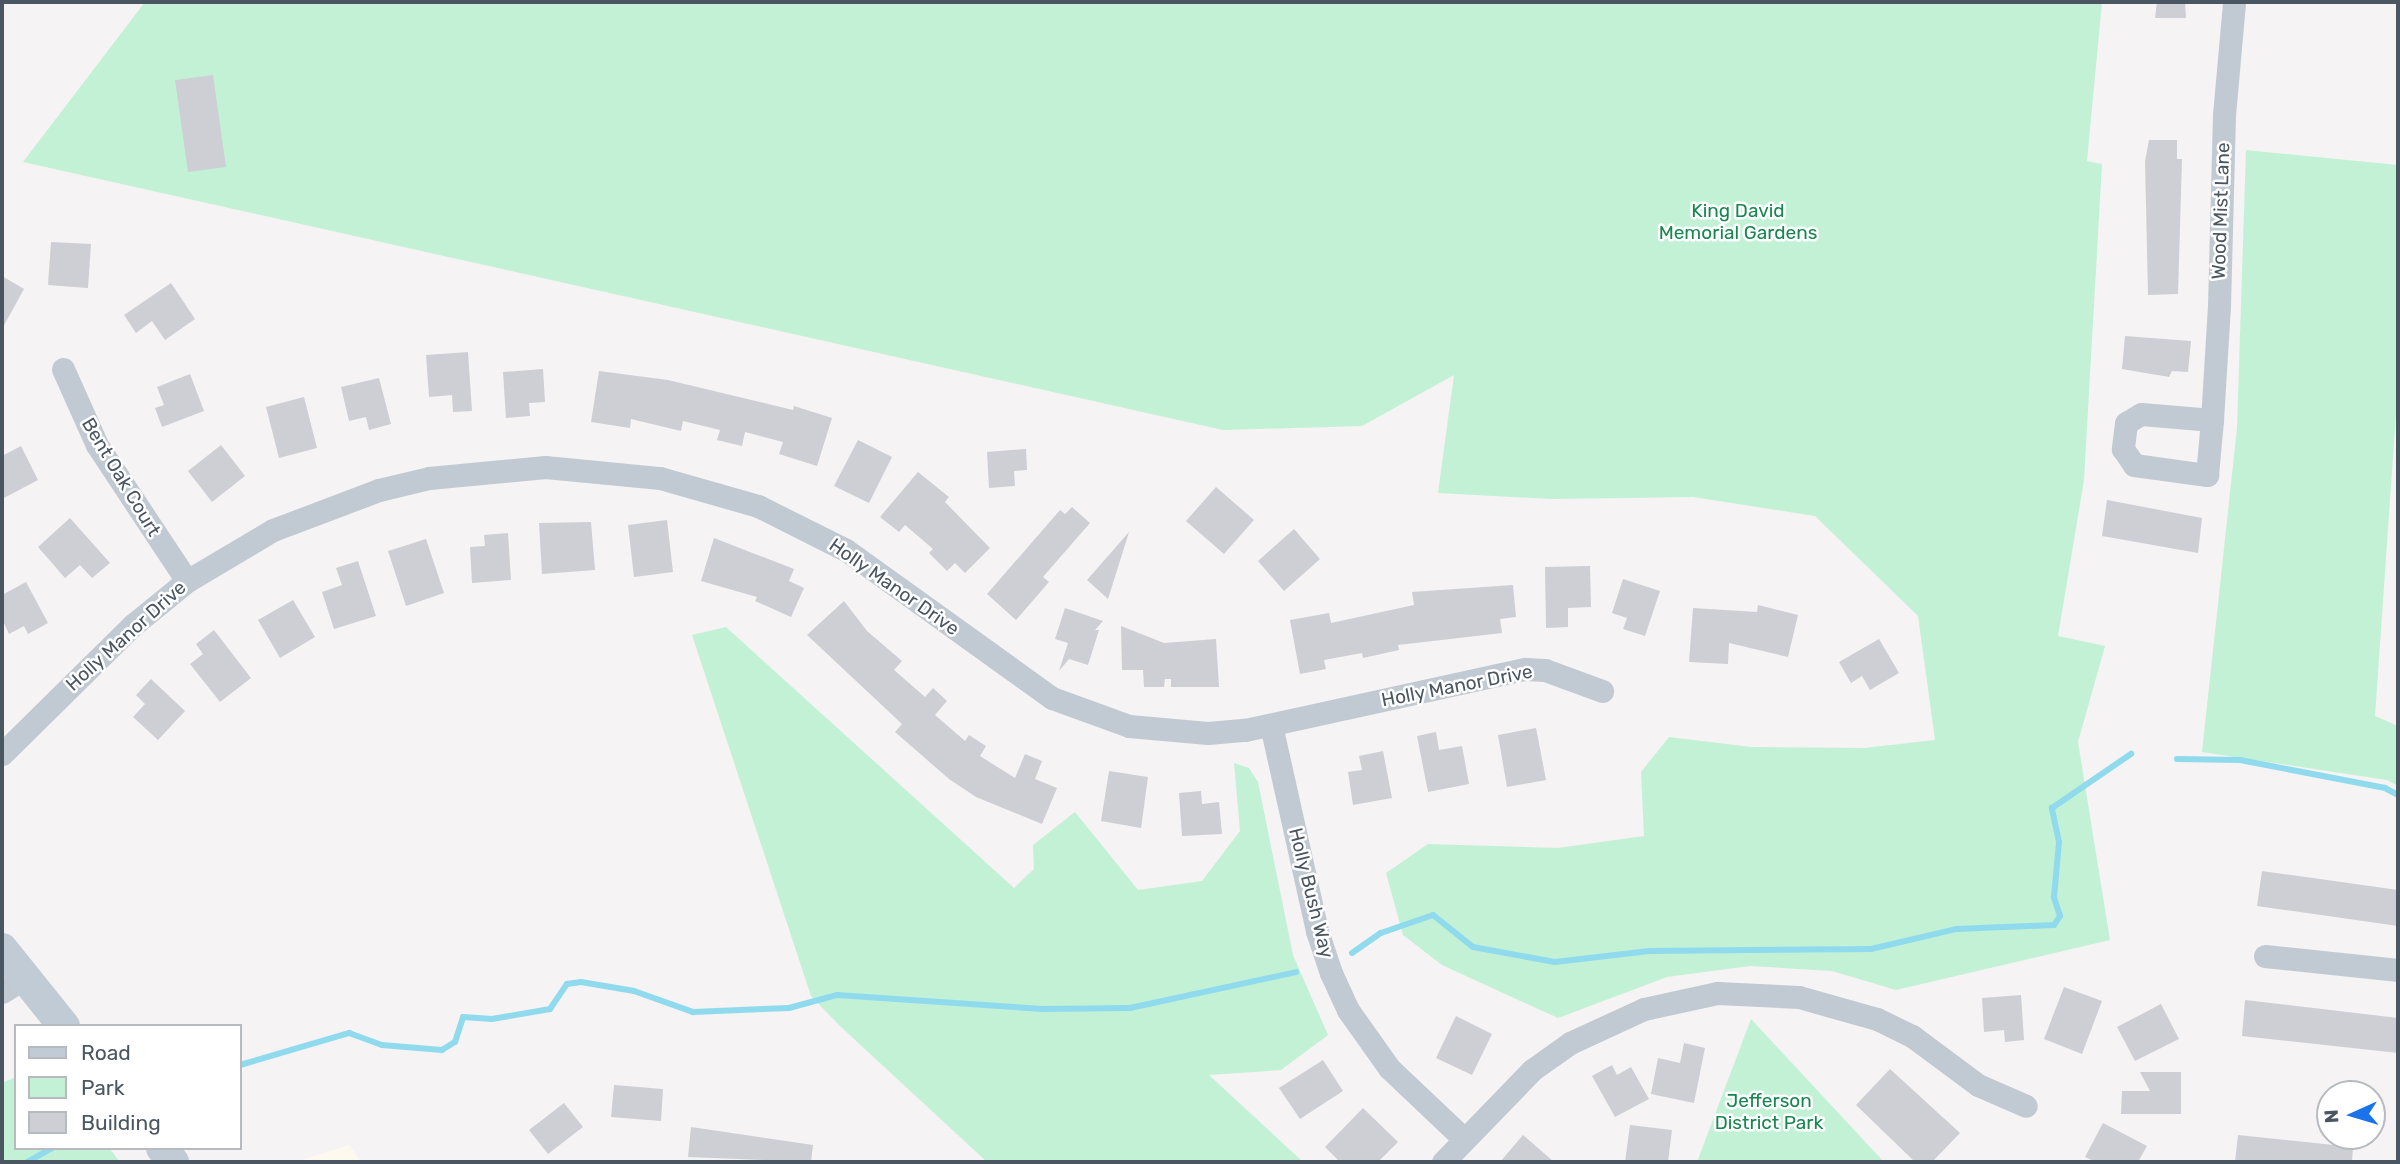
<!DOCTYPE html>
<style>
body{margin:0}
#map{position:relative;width:2400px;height:1164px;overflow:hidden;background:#f5f3f3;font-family:Rubik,sans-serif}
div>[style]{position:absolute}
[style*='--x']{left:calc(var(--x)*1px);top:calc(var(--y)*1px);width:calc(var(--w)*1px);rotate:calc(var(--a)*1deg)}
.commercial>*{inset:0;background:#fdf9ef}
.green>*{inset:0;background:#c3f1d5}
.stream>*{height:6px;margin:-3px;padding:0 3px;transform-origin:3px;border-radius:3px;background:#90daee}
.building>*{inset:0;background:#cdcfd5}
.minor>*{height:23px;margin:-11.5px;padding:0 11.5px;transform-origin:11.5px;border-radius:11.5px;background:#c1cad2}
.secondary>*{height:32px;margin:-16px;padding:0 16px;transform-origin:16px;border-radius:16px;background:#c1cbd6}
span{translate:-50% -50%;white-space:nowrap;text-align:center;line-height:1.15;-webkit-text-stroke:5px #fff;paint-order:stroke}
.park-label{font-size:19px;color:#17864f}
.street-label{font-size:19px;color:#4a5661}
.frame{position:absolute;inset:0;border:4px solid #4a5661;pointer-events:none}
.legend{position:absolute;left:14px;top:1024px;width:228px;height:126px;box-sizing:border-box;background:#fff;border:2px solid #b7bbc0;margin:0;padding:9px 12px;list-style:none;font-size:21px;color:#4a5661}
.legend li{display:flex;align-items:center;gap:14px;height:35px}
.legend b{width:35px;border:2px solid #b7bbc0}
.north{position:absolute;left:2316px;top:1080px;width:70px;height:70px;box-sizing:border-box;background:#fff;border:2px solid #b7bbc0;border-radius:50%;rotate:266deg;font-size:19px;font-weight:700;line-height:28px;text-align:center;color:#4a5661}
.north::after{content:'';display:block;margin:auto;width:24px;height:32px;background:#1a73e8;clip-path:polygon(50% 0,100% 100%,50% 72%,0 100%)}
</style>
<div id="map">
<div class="commercial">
<div style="clip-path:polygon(349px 1145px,361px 1162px,295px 1162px)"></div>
</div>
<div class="green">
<div style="clip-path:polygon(145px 2px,2102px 2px,2087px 161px,2102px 164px,2084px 480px,2058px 636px,2105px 646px,2078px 742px,2110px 940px,1896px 990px,1832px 971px,1750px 966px,1667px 977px,1558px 1018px,1442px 965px,1403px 935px,1386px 873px,1428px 844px,1558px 848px,1644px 836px,1641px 772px,1669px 737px,1751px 747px,1864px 748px,1935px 740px,1918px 616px,1815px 516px,1693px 497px,1552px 499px,1438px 493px,1454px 375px,1362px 426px,1223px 430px,23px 162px)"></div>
<div style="clip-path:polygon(2246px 150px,2398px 165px,2398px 385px,2375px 716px,2398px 726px,2398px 786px,2387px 780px,2202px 752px,2237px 428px)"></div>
<div style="clip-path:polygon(726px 627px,1014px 888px,1034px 869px,1033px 845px,1075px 812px,1138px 890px,1202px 881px,1240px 831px,1234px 763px,1249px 768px,1258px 782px,1293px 955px,1328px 1035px,1281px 1070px,1209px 1075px,1303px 1162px,987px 1162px,840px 1026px,811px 996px,692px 635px)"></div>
<div style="clip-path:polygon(1751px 1019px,1884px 1162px,1697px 1162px)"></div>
<div style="clip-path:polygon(16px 1077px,16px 1148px,109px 1148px,120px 1162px,2px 1162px,2px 1083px)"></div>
</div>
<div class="stream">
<div style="--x:2177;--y:759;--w:63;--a:0.9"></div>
<div style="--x:2240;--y:760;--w:148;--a:10.9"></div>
<div style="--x:2385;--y:788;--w:15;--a:28"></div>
<div style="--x:1352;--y:953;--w:35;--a:-35"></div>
<div style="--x:1381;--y:933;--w:55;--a:-19.1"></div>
<div style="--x:1433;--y:915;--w:51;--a:38.7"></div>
<div style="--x:1473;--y:947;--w:83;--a:10.4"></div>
<div style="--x:1555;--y:962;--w:95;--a:-6.7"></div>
<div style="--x:1649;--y:951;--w:222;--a:-0.5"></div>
<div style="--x:1871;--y:949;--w:87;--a:-13.2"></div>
<div style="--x:1956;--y:929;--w:98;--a:-2.3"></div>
<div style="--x:2054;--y:925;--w:11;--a:-56"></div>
<div style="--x:2060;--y:916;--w:20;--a:-108"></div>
<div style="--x:2054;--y:897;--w:55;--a:-84.8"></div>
<div style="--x:2059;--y:842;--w:35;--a:-102"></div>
<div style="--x:2052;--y:808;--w:96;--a:-34.4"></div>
<div style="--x:240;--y:1065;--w:114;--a:-16.4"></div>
<div style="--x:349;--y:1033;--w:35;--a:20"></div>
<div style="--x:382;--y:1045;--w:60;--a:4.8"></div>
<div style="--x:442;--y:1050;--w:15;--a:-32"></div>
<div style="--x:455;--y:1042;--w:26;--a:-72"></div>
<div style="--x:463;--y:1017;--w:29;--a:4"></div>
<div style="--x:492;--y:1019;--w:59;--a:-9.8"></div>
<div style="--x:550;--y:1009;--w:30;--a:-56"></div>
<div style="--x:567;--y:984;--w:14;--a:-8"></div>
<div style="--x:581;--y:982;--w:54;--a:9.6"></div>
<div style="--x:634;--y:991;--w:63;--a:19.6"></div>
<div style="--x:693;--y:1012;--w:96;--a:-2.4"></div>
<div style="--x:789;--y:1008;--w:50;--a:-15.2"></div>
<div style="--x:837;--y:995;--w:206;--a:3.9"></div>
<div style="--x:1043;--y:1009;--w:87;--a:-0.7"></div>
<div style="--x:1130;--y:1008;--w:170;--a:-12.2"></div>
<div style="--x:27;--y:1162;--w:29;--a:-29"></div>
</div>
<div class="building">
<div style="clip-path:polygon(2157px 2px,2185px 2px,2186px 18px,2155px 18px)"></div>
<div style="clip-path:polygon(213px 75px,226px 167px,188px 172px,175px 80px)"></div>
<div style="clip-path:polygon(2149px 140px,2177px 140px,2177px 159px,2182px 159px,2178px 294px,2148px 295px,2145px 161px)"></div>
<div style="clip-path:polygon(51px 242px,91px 244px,88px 288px,48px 285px)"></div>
<div style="clip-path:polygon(2px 276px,24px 289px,2px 329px)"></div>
<div style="clip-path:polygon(171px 283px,195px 319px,165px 340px,152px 321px,136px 333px,124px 315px)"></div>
<div style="clip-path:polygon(2125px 336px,2191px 341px,2188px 372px,2172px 371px,2169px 377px,2122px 369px)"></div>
<div style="clip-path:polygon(468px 352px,472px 411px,453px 412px,452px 395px,429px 397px,426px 355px)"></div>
<div style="clip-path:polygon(543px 369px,545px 402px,529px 403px,530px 416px,506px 418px,503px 372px)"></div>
<div style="clip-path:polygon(599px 371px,668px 380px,793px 410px,794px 406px,832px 418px,817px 466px,779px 454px,783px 442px,745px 432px,742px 446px,717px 440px,720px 430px,683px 421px,681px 431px,631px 419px,630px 428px,591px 422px)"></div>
<div style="clip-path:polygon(190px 374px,204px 411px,162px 427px,155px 408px,164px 405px,157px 387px)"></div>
<div style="clip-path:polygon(379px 378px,391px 424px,369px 430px,366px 417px,349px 421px,341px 387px)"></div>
<div style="clip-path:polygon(304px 397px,317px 448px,279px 458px,266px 407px)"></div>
<div style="clip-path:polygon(858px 440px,892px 457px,869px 503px,834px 486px)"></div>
<div style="clip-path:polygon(221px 445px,245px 476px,212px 502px,188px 471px)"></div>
<div style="clip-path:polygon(21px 446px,38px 480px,2px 499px,2px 456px)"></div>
<div style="clip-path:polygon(1026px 449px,1027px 470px,1014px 471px,1015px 486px,989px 488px,987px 452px)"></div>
<div style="clip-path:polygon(918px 472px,949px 497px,945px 502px,990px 548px,965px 573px,955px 563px,947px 571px,929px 553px,933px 549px,905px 525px,899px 532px,880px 517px)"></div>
<div style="clip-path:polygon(1216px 487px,1254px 520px,1224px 554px,1186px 521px)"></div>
<div style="clip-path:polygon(2107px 500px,2202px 518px,2198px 553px,2102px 536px)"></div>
<div style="clip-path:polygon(1072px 507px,1090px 523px,1043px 577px,1049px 582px,1016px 620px,987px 594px,1060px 510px,1065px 514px)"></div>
<div style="clip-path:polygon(70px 518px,110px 563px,92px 578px,80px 565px,65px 578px,38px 547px)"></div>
<div style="clip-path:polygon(667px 520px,673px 572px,634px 577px,628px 525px)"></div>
<div style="clip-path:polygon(591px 522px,595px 570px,542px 574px,539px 523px)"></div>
<div style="clip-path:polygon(1294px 529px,1320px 559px,1284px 591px,1258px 561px)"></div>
<div style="clip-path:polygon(1129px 532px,1108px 599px,1087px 580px)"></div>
<div style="clip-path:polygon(508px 533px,511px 580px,472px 583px,470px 547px,485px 546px,484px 535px)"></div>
<div style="clip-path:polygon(714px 538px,794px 569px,789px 581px,804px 588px,791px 617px,755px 601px,757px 597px,701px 581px)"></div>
<div style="clip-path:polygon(426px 539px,444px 593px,406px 606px,388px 551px)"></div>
<div style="clip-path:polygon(358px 561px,376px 616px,334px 629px,322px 592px,342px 585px,336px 568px)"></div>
<div style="clip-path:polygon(1590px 566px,1591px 607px,1568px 608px,1568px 627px,1546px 628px,1545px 567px)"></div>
<div style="clip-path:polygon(1623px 579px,1660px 591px,1645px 636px,1623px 629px,1627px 618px,1612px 613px)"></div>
<div style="clip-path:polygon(26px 582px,48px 623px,28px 634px,24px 626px,9px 634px,2px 619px,2px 595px)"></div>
<div style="clip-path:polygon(1513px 585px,1516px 617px,1500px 619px,1502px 633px,1398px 645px,1399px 650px,1363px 658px,1362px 653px,1324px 660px,1326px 669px,1300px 674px,1290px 620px,1329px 613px,1331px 623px,1414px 605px,1412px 592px)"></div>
<div style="clip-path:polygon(293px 600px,315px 637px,280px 658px,258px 620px)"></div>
<div style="clip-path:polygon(844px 601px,867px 631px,902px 661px,894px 670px,925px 697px,933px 688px,947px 701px,935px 715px,965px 741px,969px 735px,986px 746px,980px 756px,1015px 778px,1025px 754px,1042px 761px,1035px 779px,1057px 788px,1042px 824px,976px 797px,949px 779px,895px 732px,902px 724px,807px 635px)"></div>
<div style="clip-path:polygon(1758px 605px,1798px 615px,1788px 657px,1729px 643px,1728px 664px,1689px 662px,1693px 608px,1757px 612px)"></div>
<div style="clip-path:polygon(1065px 608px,1103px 621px,1095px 630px,1099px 630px,1088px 665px,1069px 659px,1059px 671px,1068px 643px,1055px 639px)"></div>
<div style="clip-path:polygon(1121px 626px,1164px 643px,1216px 639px,1219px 687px,1171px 687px,1171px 679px,1165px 679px,1164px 687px,1144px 687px,1143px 670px,1122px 670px)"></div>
<div style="clip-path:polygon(214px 630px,251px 678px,220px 702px,190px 664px,203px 654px,196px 644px)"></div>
<div style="clip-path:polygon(1879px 639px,1899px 673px,1870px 690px,1862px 676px,1851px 683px,1839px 662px)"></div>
<div style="clip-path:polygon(151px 679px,185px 711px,158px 740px,133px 717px,145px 704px,136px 695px)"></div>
<div style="clip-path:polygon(1536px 728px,1546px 780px,1507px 787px,1498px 735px)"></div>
<div style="clip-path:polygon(1436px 732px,1439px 750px,1462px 746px,1469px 784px,1428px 792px,1417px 736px)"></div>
<div style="clip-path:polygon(1383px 751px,1392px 798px,1353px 805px,1348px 772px,1362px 770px,1359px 756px)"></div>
<div style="clip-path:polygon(1109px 771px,1148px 777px,1141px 828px,1101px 821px)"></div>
<div style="clip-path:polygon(1201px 791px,1202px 804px,1219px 802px,1222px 834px,1182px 836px,1179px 793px)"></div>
<div style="clip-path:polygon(2262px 871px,2398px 890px,2398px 926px,2257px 906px)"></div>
<div style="clip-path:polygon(2064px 987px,2102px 1001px,2082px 1054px,2044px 1039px)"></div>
<div style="clip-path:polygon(2021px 995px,2024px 1040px,2005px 1042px,2004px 1030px,1984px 1032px,1982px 998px)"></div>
<div style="clip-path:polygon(2245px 1000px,2398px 1018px,2398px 1053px,2242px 1036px)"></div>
<div style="clip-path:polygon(2161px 1004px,2179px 1039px,2135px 1061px,2117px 1027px)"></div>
<div style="clip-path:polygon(1456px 1016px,1492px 1034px,1472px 1075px,1436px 1058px)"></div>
<div style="clip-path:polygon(1684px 1043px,1705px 1048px,1694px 1103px,1651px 1094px,1658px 1058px,1680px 1063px)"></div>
<div style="clip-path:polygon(1323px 1060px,1343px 1091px,1300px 1119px,1279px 1088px)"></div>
<div style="clip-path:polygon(1612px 1065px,1617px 1075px,1631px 1067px,1649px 1099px,1615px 1117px,1592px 1076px)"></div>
<div style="clip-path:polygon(1890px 1069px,1960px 1133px,1932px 1162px,1915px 1162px,1856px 1105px)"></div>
<div style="clip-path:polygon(2140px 1072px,2181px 1072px,2181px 1114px,2121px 1114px,2122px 1091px,2150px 1091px)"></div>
<div style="clip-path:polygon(614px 1085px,663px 1089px,661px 1121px,611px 1117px)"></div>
<div style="clip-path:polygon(564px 1103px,583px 1127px,548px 1154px,529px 1130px)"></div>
<div style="clip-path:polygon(1363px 1108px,1398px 1142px,1378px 1162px,1340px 1162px,1325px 1147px)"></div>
<div style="clip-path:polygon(2103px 1123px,2147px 1146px,2138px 1162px,2096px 1162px,2085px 1157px)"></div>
<div style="clip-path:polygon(1630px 1125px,1672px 1130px,1668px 1162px,1625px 1162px)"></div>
<div style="clip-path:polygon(691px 1127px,813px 1145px,811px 1162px,688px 1157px)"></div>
<div style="clip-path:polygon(1523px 1135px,1554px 1162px,1500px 1162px)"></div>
<div style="clip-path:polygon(2238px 1135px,2353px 1147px,2352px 1162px,2235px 1162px)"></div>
</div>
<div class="minor">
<div style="--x:63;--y:369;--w:83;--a:65.9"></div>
<div style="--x:97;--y:445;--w:163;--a:56.5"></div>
<div style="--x:2212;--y:420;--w:71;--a:-175.2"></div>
<div style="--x:2141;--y:414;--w:17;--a:149"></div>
<div style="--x:2126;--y:423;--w:26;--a:97"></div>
<div style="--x:2123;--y:449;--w:19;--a:55"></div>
<div style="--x:2134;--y:465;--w:74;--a:7.8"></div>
<div style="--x:2207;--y:475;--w:55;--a:-84.8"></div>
<div style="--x:2212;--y:420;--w:114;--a:-86.5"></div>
<div style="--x:2219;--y:306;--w:191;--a:-88.5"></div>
<div style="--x:2224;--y:115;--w:113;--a:-84.9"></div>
<div style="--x:1271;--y:725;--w:211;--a:77.4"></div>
<div style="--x:1317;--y:931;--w:44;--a:71.6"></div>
<div style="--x:1331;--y:973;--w:41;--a:65.3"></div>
<div style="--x:1348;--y:1010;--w:71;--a:54.7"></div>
<div style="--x:1389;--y:1068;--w:103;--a:43.4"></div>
<div style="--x:2;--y:754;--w:184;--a:-44.6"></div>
<div style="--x:133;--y:625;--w:70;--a:-39.2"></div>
<div style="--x:187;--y:581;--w:100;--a:-30.7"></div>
<div style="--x:273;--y:530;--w:113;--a:-20.7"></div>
<div style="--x:379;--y:490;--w:51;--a:-13.5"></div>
<div style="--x:429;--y:478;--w:117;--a:-5.4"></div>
<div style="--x:545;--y:467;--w:116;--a:5.5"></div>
<div style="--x:660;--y:478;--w:102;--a:15.9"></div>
<div style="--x:758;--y:506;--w:98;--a:26.6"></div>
<div style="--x:846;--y:550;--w:254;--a:35.7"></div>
<div style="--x:1052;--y:698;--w:82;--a:20"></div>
<div style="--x:1129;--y:726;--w:79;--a:5.1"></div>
<div style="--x:1208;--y:733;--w:37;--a:-5"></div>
<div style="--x:1245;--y:730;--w:287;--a:-12.3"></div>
<div style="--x:1525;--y:669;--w:20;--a:3"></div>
<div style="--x:1545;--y:670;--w:61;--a:20.2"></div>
<div style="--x:2265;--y:956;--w:134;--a:6"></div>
<div style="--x:2;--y:992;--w:28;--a:-32"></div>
<div style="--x:1443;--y:1162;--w:128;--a:-45.9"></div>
<div style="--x:1532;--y:1070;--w:47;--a:-35.4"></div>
<div style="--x:1570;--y:1043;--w:81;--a:-24.7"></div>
<div style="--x:1644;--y:1009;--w:75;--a:-12.4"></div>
<div style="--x:1717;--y:993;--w:82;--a:2.8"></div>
<div style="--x:1799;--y:997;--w:81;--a:15.8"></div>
<div style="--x:1877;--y:1019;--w:39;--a:26"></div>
<div style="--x:1912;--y:1036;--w:82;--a:36.6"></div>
<div style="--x:1978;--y:1085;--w:52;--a:23.6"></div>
</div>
<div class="secondary">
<div style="--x:2;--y:949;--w:99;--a:51.2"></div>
<div style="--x:162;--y:1148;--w:18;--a:52"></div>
</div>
<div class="park-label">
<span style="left:1738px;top:222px">King David<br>Memorial Gardens</span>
<span style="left:1769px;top:1112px">Jefferson<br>District Park</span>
</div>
<div class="street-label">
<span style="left:2221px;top:211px;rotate:-88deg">Wood Mist Lane</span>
<span style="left:121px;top:477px;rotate:59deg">Bent Oak Court</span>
<span style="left:894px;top:587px;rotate:35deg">Holly Manor Drive</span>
<span style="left:126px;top:636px;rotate:-42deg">Holly Manor Drive</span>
<span style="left:1457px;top:686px;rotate:-11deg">Holly Manor Drive</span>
<span style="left:1311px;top:893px;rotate:76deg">Holly Bush Way</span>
</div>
<div class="frame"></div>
<ul class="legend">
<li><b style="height:9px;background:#c1cbd6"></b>Road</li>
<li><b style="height:19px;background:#c3f1d5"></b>Park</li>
<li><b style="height:19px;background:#cdcfd5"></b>Building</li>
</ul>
<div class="north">N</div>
</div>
